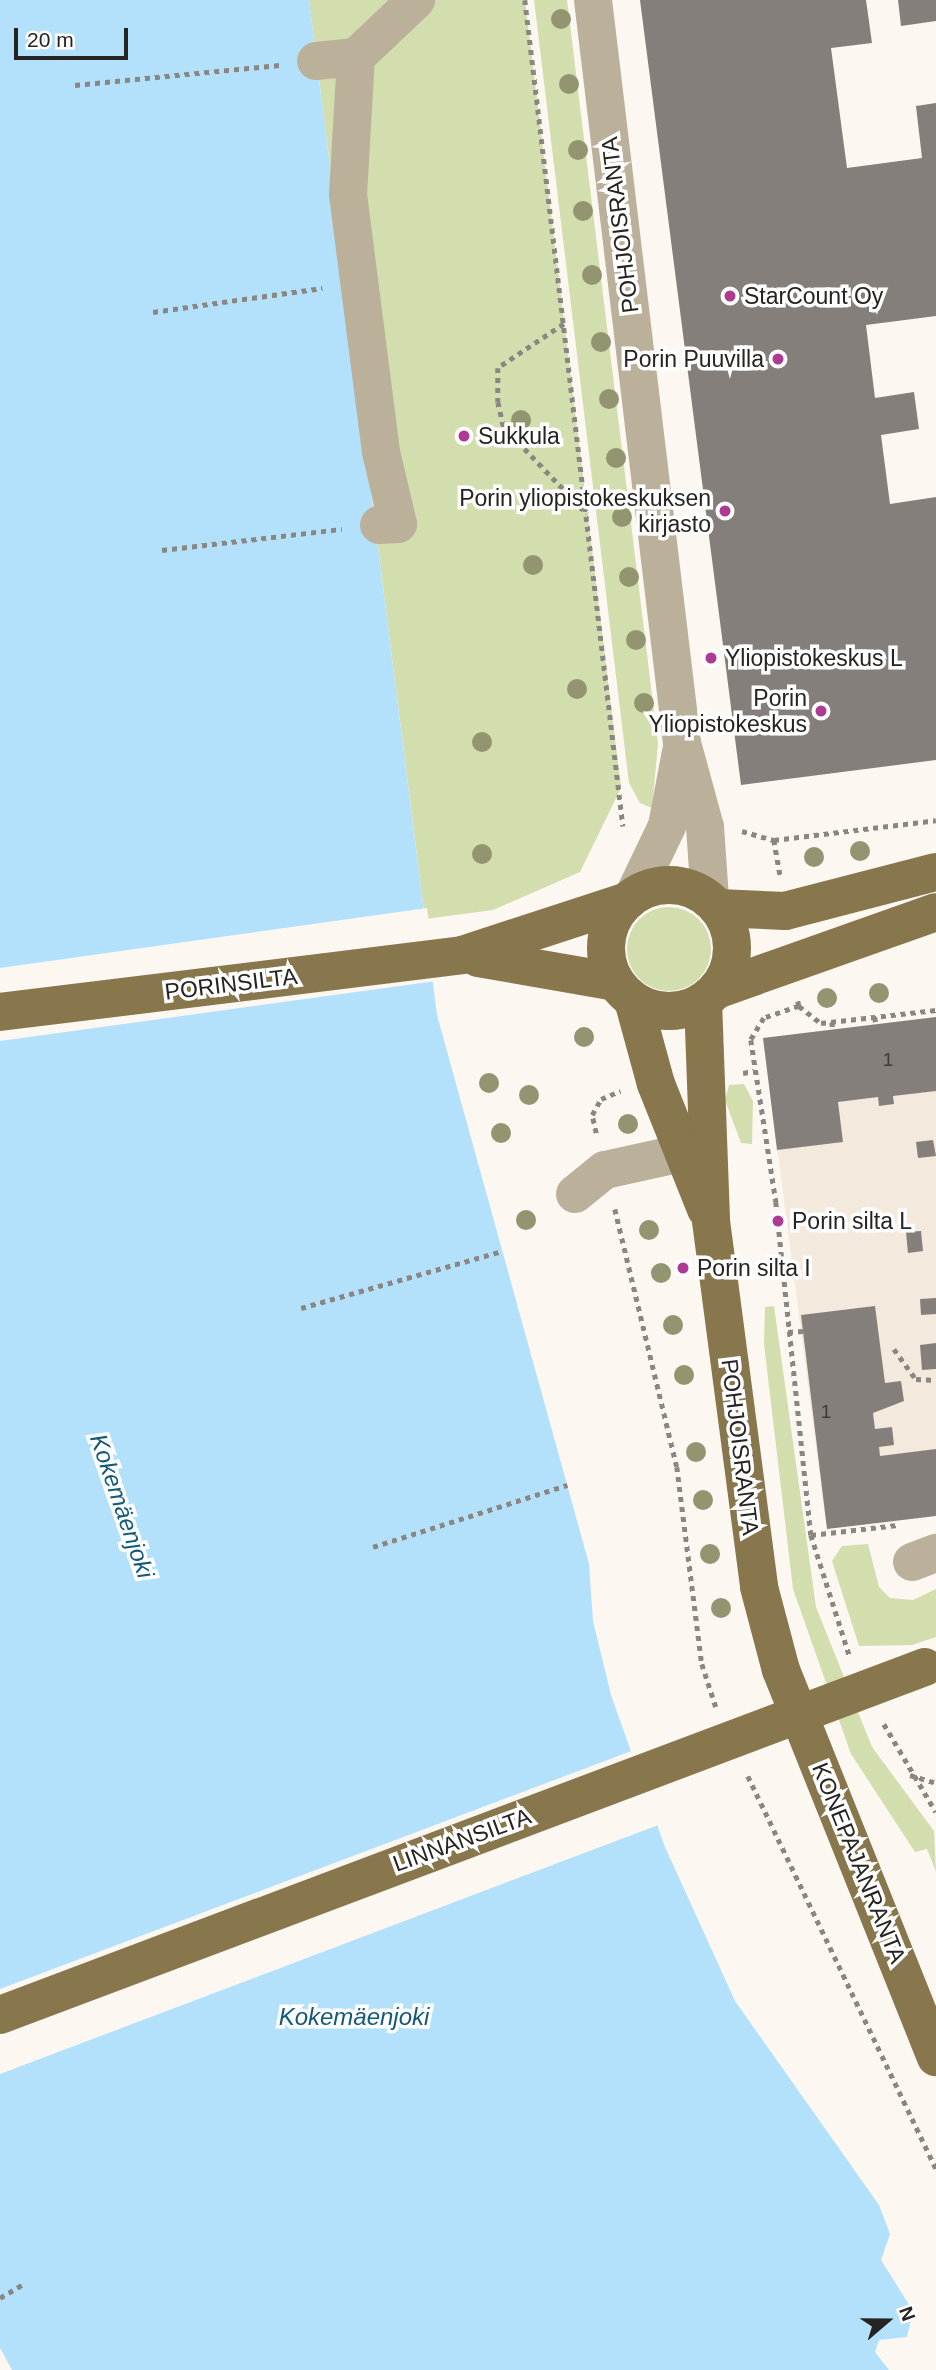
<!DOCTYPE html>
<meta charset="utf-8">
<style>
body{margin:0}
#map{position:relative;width:936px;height:2370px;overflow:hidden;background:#fcf7f1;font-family:Helvetica,sans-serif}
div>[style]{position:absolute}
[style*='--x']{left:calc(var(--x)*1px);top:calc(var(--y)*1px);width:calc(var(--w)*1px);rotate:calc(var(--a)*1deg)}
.built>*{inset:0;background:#f4e9dd}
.green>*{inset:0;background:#d2deae}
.round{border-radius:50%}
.water>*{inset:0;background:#b3e1fb}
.pier>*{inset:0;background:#fcf7f1}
.building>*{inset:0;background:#857f7b}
.path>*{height:4.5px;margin-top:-2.25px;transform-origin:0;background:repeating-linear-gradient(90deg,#8a8783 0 5px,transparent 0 10px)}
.minor>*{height:38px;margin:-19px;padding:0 19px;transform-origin:19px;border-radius:19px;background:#bbb19b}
.major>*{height:38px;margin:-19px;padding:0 19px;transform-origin:19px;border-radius:19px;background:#88764c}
.major>.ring{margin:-19px;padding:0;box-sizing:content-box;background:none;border:38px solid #88764c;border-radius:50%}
.major-bridge>*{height:38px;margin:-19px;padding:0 19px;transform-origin:19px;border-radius:19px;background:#88764c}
.trees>*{width:20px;height:20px;margin:-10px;border-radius:50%;background:#92956f}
.dots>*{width:19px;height:19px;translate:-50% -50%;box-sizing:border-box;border:4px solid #fff;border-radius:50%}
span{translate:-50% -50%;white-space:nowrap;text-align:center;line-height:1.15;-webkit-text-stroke:7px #fff;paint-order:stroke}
.number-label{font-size:19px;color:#3e3b38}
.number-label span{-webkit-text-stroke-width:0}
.street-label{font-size:23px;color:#262422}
.poi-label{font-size:23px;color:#262422}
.left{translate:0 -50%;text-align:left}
.right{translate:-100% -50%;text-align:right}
.water-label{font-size:24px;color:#135a79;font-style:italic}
.north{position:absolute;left:852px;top:2286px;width:70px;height:70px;-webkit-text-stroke:5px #fff;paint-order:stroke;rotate:70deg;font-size:19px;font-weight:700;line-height:28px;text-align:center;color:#262422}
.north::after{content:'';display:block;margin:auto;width:24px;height:32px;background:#262422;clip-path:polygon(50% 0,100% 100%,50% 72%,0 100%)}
.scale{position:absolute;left:14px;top:28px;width:114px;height:32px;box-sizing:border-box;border:4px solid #262422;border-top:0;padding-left:9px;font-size:21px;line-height:24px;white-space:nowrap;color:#262422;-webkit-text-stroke:5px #fff;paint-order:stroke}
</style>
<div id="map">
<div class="built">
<div style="clip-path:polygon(936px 1017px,936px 1511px,826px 1524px,763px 1038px)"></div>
</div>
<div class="green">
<div style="clip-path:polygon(309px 0,525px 0,621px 788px,580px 872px,493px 910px,425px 919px)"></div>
<div style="clip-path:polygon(534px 0,567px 0,658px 744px,652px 808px,640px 803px,629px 783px)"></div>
<div class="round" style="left:627px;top:907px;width:84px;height:84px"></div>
<div style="clip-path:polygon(744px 1084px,753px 1101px,752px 1144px,741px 1143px,725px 1100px,729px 1085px)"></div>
<div style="clip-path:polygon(774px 1306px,816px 1607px,872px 1747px,934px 1831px,936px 1872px,927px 1849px,915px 1852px,851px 1754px,793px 1589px,764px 1344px,765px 1307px)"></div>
<div style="clip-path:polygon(868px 1544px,879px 1587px,890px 1598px,913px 1600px,936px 1589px,936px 1637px,912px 1645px,859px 1646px,832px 1561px,842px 1546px)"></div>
</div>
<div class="water">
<div style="clip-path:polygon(0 0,309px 0,437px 1015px,589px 1564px,593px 1621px,611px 1695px,665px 1847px,735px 2001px,879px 2205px,890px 2234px,881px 2260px,913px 2311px,907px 2337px,879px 2340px,875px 2352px,889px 2370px,12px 2370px,0 2348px)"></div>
</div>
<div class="pier">
<div style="clip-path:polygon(427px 908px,436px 981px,0 1041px,0 968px)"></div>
<div style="clip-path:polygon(634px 1750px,661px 1824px,0 2074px,0 1989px)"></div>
</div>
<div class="building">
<div style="clip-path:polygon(640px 0,866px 0,872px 43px,831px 48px,847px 168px,922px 158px,916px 106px,936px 103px,936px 316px,866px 325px,875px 398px,914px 392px,919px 429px,881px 435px,890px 504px,936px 497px,936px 760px,741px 785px)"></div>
<div style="clip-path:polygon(898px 0,936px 0,936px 21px,901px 26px)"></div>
<div style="clip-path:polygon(936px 1017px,936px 1091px,893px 1096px,894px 1104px,879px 1106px,878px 1097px,838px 1102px,843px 1142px,777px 1150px,763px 1038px)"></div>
<div style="clip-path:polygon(933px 1140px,936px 1156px,918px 1158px,916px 1142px)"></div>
<div style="clip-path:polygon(921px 1231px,923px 1251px,908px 1253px,906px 1232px)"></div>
<div style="clip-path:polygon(936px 1298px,936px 1314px,921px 1315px,920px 1299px)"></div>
<div style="clip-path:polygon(875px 1306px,885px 1383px,901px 1381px,904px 1401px,873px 1413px,875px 1429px,892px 1427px,894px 1445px,879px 1447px,880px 1456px,936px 1449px,936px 1516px,827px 1529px,801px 1315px)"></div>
<div style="clip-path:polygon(936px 1343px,936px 1369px,922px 1370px,920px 1345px)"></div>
</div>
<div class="path">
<div style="--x:525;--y:0;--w:832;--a:83.23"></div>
<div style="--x:75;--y:85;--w:206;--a:-5.6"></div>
<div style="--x:153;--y:312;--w:171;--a:-8.1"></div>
<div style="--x:564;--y:324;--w:79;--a:146.3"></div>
<div style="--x:498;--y:368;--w:34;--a:90"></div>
<div style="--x:498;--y:402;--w:26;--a:77"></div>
<div style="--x:504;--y:427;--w:120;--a:46.3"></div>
<div style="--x:162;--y:550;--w:181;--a:-6.7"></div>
<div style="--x:742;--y:831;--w:33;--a:16"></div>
<div style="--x:774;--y:840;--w:36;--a:80"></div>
<div style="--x:774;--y:840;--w:163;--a:-7"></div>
<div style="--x:798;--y:1001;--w:5;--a:79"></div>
<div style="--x:799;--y:1006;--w:37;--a:161"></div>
<div style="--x:764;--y:1018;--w:26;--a:121"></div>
<div style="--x:751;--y:1040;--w:164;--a:81.2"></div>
<div style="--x:776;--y:1202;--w:335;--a:84"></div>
<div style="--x:811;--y:1535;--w:128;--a:72.3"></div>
<div style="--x:799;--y:1006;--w:28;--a:38"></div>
<div style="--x:821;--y:1023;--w:116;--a:-6.4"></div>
<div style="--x:875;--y:1017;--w:7;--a:82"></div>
<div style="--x:832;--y:1022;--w:8;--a:83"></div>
<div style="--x:743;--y:1073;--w:11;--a:-10"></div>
<div style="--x:596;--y:1133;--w:18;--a:-103"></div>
<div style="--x:592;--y:1115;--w:18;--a:-61"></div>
<div style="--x:601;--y:1099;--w:21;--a:-23"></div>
<div style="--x:615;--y:1209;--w:265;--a:76.5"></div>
<div style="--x:677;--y:1467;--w:199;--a:82.8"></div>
<div style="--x:702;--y:1664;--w:45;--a:72"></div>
<div style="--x:301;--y:1308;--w:206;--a:-15.8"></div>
<div style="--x:788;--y:1332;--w:15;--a:-4"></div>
<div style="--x:894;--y:1349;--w:37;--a:54"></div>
<div style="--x:916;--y:1379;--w:20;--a:3"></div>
<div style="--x:811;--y:1535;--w:87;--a:-6.6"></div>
<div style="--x:373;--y:1547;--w:204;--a:-17.7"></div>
<div style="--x:884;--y:1724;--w:102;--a:59.4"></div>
<div style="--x:910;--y:1775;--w:27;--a:17"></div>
<div style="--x:748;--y:1776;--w:436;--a:64.4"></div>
<div style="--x:0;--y:2298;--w:27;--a:-31"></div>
</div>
<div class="minor">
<div style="--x:593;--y:0;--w:748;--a:83.17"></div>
<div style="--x:682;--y:743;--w:87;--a:74.7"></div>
<div style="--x:705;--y:827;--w:72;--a:86"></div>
<div style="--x:316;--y:61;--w:40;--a:-5.7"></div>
<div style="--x:379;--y:525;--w:19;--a:-3"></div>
<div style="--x:398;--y:524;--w:74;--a:-103.3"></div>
<div style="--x:381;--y:452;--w:259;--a:-97.3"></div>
<div style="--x:348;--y:195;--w:138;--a:-86.7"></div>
<div style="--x:356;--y:57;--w:83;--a:-43.5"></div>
<div style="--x:634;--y:895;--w:76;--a:-64.4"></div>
<div style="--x:667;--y:826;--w:75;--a:-79.3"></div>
<div style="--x:575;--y:1194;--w:38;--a:-39"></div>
<div style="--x:605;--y:1170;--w:79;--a:-12.4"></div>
<div style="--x:912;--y:1562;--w:26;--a:-21"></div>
</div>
<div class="major">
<div class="ring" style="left:606px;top:885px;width:88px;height:88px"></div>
<div style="--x:718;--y:908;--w:67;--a:2.6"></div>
<div style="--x:785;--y:911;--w:156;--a:-14.5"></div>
<div style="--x:478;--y:958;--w:140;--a:9.9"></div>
<div style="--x:716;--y:990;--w:233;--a:-19.5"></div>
<div style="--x:633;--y:1000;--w:87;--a:74.7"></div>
<div style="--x:656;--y:1084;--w:135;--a:68.2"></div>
<div style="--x:703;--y:1001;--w:220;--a:87.9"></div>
<div style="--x:711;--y:1221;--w:369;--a:82.5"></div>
<div style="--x:759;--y:1587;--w:86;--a:75.2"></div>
<div style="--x:781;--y:1670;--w:417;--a:68.2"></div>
<div style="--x:0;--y:1012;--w:466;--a:-7"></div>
<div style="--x:462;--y:955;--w:174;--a:-18.1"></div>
</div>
<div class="major-bridge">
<div style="--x:0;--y:2015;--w:988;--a:-20.62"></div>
</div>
<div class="trees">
<div style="left:561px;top:19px"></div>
<div style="left:569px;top:84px"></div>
<div style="left:578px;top:150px"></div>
<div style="left:583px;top:211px"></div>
<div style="left:592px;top:275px"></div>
<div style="left:601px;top:342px"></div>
<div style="left:609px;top:399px"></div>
<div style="left:521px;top:420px"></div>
<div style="left:616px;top:458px"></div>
<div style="left:622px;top:517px"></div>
<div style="left:533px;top:565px"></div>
<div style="left:629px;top:577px"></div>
<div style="left:636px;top:640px"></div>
<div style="left:577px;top:689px"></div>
<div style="left:644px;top:703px"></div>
<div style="left:482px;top:742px"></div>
<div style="left:860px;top:851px"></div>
<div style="left:482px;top:854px"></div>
<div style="left:814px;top:857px"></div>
<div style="left:879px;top:993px"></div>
<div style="left:827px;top:998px"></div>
<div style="left:584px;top:1037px"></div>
<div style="left:489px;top:1083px"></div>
<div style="left:529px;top:1095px"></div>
<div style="left:628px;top:1124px"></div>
<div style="left:501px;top:1133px"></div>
<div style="left:526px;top:1220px"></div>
<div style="left:649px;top:1230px"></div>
<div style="left:661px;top:1273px"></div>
<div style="left:673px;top:1325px"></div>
<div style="left:684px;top:1375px"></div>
<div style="left:696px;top:1452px"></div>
<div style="left:703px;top:1500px"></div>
<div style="left:710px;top:1554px"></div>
<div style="left:721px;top:1608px"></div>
</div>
<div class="dots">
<div style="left:730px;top:296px;background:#af3a93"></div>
<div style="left:778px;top:359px;background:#af3a93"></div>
<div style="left:464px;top:436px;background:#af3a93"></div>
<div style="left:725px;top:511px;background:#af3a93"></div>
<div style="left:711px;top:658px;background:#af3a93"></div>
<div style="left:821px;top:711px;background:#af3a93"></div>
<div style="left:778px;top:1221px;background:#af3a93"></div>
<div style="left:683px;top:1268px;background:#af3a93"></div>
</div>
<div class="number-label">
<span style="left:888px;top:1060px">1</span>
<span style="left:826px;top:1412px">1</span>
</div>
<div class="street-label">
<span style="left:620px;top:225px;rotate:-97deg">POHJOISRANTA</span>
<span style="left:231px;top:984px;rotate:-7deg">PORINSILTA</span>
<span style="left:740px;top:1447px;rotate:83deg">POHJOISRANTA</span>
<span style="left:462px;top:1840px;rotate:-20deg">LINNANSILTA</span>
<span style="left:859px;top:1863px;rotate:68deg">KONEPAJANRANTA</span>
</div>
<div class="poi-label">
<span class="left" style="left:744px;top:296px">StarCount Oy</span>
<span class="right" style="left:764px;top:359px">Porin Puuvilla</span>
<span class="left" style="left:478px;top:436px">Sukkula</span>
<span class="right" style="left:711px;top:511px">Porin yliopistokeskuksen<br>kirjasto</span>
<span class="left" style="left:725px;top:658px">Yliopistokeskus L</span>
<span class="right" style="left:807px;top:711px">Porin<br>Yliopistokeskus</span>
<span class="left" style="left:792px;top:1221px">Porin silta L</span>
<span class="left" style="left:697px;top:1268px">Porin silta I</span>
</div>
<div class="water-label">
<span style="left:122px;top:1506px;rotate:71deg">Kokemäenjoki</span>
<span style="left:354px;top:2017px">Kokemäenjoki</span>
</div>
<div class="north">N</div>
<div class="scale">20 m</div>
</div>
